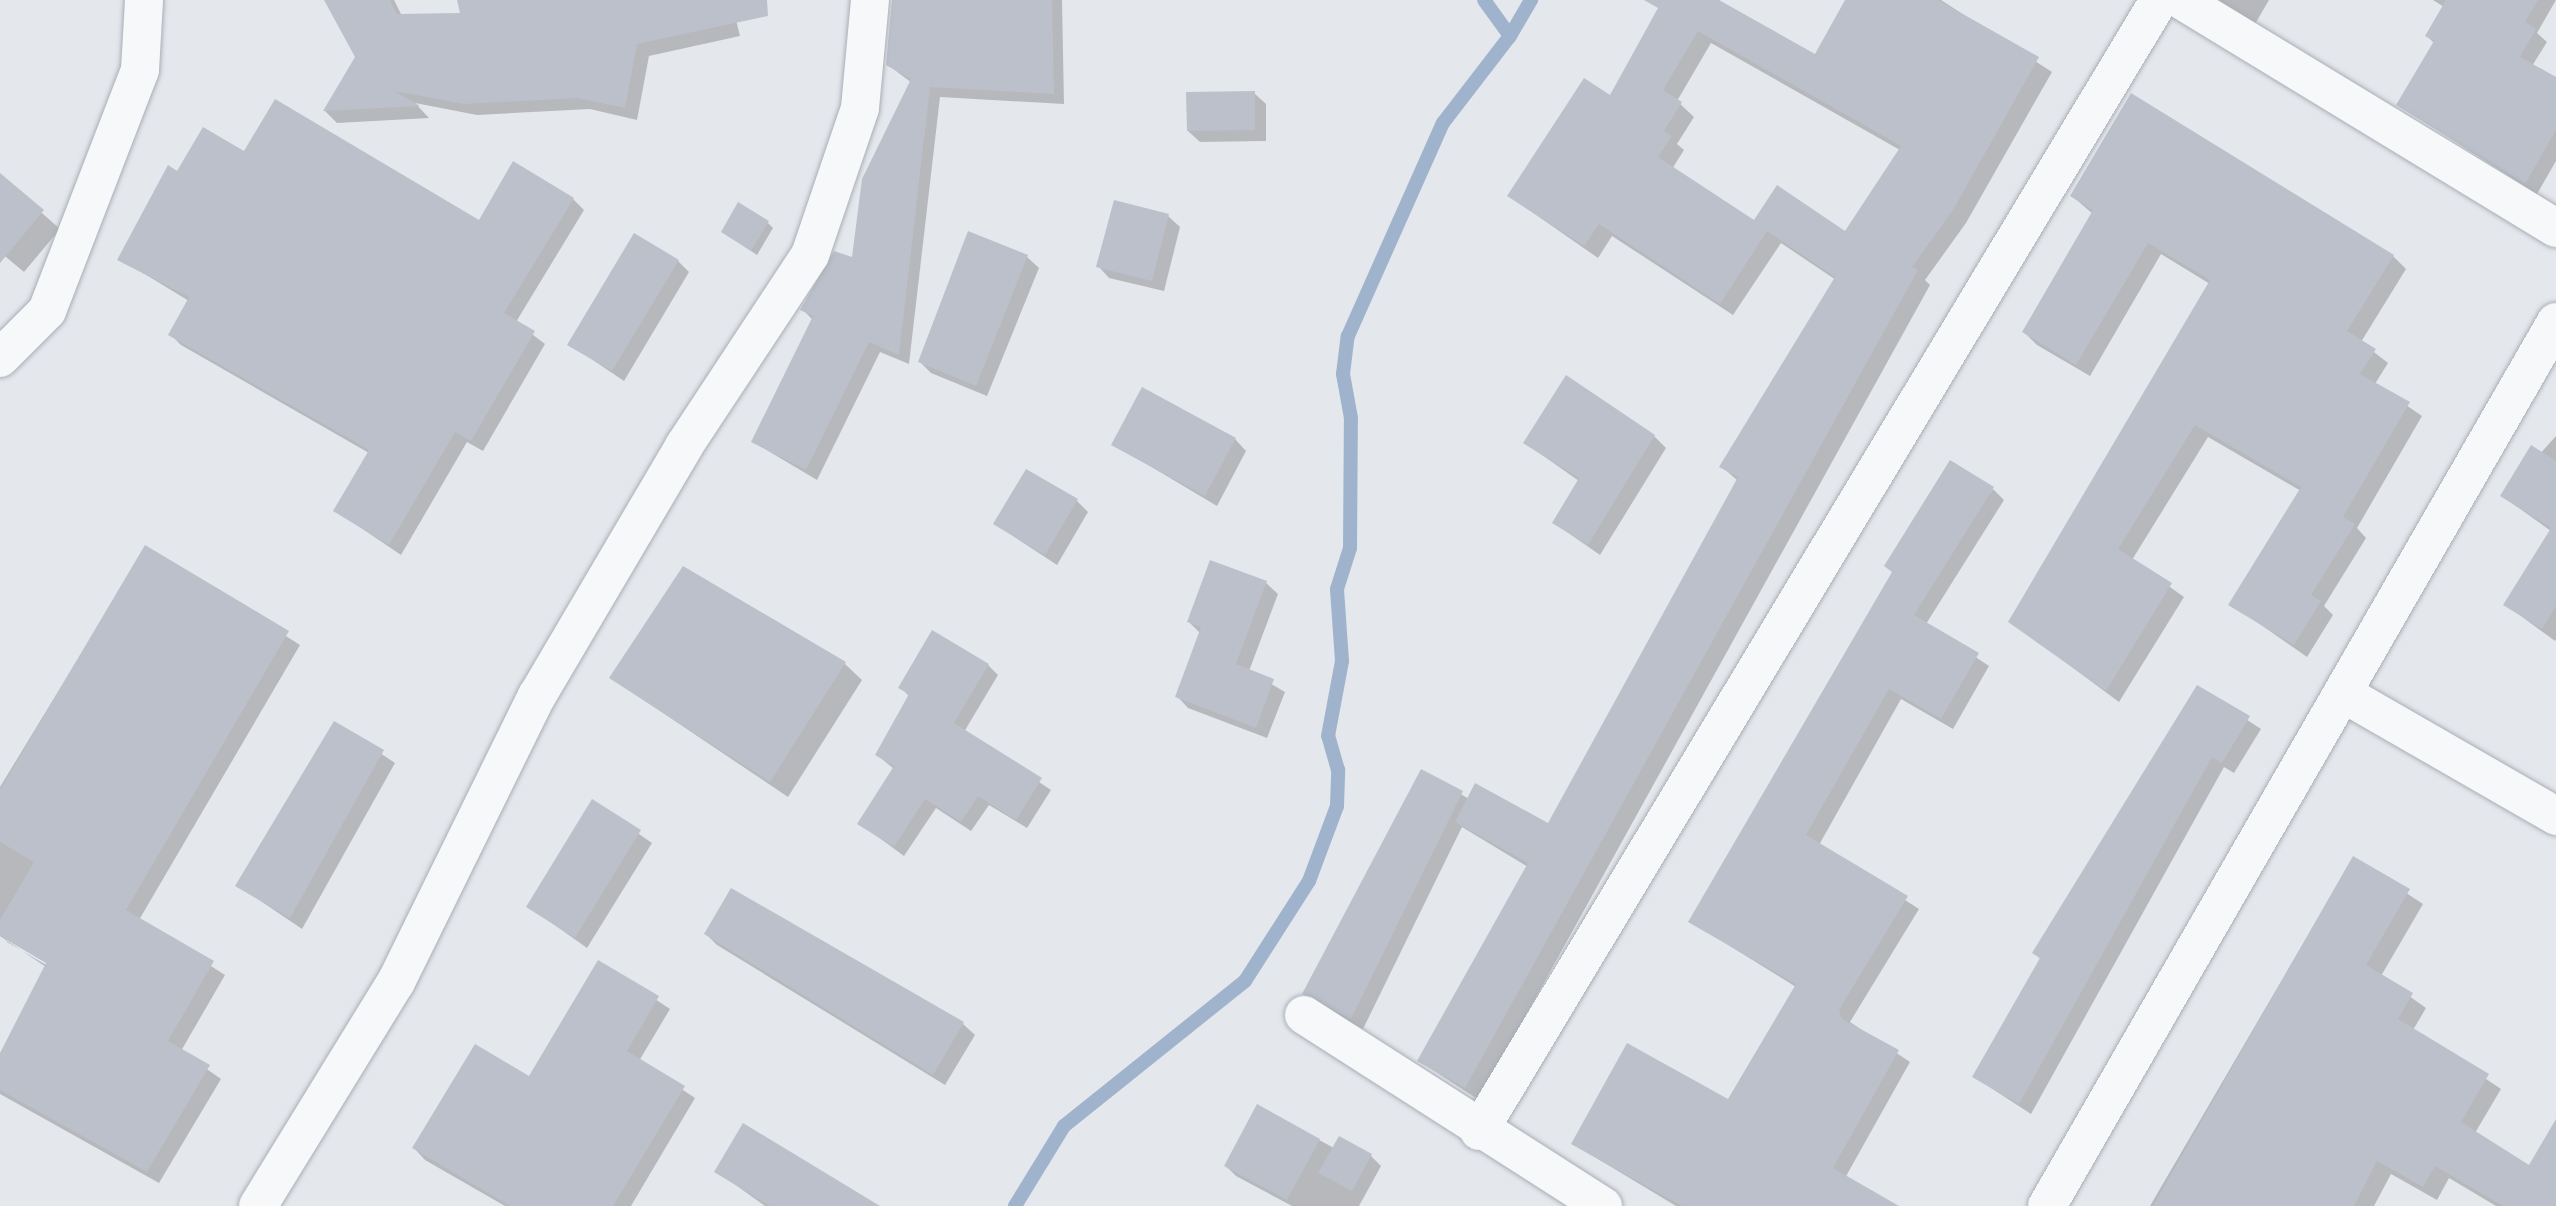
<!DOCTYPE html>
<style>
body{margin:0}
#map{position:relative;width:2556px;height:1206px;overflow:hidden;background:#e4e7ec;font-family:"Exo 2",sans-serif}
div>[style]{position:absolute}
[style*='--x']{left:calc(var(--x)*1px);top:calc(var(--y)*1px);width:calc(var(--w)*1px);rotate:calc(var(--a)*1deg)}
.shadow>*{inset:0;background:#0003}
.stream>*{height:14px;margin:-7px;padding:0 7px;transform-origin:7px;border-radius:7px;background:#9fb4cc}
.building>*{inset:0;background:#bbc0ca}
.roads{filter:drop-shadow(0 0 2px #a9aeb7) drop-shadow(0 0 2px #a9aeb7)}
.minor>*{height:38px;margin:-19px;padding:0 19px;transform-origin:19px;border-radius:19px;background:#f7f8fa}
span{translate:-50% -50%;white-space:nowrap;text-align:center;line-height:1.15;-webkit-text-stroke:7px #f4f6f9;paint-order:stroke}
</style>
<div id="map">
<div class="shadow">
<div style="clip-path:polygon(325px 0,394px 0,402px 16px,462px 15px,459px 0,731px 0,740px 36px,649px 56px,637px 120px,590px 109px,477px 115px,415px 103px,429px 118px,337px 123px,325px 111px,357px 57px)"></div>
<div style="clip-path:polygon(893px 0,1062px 0,1064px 104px,940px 97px,909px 364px,880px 352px,817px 480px,753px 442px,813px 320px,802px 309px,854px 260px,912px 83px,888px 65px)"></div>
<div style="clip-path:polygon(evenodd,1665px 0,1716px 0,1816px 57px,1847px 0,1941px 0,2052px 72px,1966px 223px,1925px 280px,1930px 285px,1479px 1100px,1419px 1061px,1528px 867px,1462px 827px,1363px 1029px,1316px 1005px,1422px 771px,1469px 799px,1549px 825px,1738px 481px,1721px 466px,1836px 280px,1781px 243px,1733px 315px,1612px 236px,1598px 258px,1509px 196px,1610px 97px,1665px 0,1711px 43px,1900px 150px,1845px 234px,1754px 223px,1672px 169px,1684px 150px,1677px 144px,1694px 117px,1677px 101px,1711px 43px)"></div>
<div style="clip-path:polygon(2216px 0,2269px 0,2255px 24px)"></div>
<div style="clip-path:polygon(2556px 0,2537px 33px,2547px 42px,2532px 66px,2556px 79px,2556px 161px,2537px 194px,2398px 105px,2434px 43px,2427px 36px,2444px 7px,2433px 0)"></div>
<div style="clip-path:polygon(1254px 93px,1266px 104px,1266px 141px,1200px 142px,1188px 131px)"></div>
<div style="clip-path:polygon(245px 153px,480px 222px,573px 199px,584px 210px,516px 322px,545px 344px,483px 451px,467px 442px,401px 555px,336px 511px,369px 453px,181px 345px,170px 334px,189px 301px,120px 259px,178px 173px)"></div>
<div style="clip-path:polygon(0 176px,60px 229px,24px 272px,0 252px)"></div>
<div style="clip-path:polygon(2072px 196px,2393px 256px,2406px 269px,2361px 342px,2388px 363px,2375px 384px,2422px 416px,2357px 528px,2366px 538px,2324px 606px,2333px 615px,2307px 657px,2231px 604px,2301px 491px,2208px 437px,2132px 560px,2184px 597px,2119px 702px,2011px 622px,2210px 284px,2161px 254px,2090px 376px,2037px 345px,2024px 332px,2093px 214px)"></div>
<div style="clip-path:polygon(1168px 216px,1180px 227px,1164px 291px,1109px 278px,1098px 266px)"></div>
<div style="clip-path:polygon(768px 223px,773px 228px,757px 255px,723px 232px)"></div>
<div style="clip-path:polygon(1027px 257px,1039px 268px,987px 396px,931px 373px,920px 362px)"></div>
<div style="clip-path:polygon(678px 261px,689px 272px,624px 381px,569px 344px)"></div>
<div style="clip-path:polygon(1654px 436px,1666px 448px,1600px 555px,1554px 523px,1579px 481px,1525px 443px)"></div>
<div style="clip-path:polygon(2556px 436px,2556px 639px,2555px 641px,2506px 605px,2551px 531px,2502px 496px)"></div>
<div style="clip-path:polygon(1235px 439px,1246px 451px,1217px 506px,1113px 444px)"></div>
<div style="clip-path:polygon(1993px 489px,2004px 500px,1926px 624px,1989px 666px,1953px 729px,1901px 699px,1819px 845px,1919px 909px,1850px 1022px,1910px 1062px,1845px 1178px,1876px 1206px,1676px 1206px,1573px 1144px,1729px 1102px,1796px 987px,1691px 922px)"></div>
<div style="clip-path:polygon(1077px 501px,1088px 512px,1057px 565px,995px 524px)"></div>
<div style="clip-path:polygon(evenodd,146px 547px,300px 645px,139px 920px,225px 975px,181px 1051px,221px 1079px,159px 1183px,0 1094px,0 1056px,46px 967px,0 936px,0 787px,146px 547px,7px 938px,55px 966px,53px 969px,7px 942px,7px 938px)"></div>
<div style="clip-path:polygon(683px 569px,845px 664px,862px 680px,788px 797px,611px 678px)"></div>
<div style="clip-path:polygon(1266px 583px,1278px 594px,1249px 671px,1285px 692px,1267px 738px,1188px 708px,1177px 696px,1200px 633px,1189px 622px)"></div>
<div style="clip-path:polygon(988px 665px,998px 675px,964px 732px,1051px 790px,1027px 828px,989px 805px,971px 831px,936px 808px,904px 856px,859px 823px,894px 769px,877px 755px,910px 697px,900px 687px)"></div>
<div style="clip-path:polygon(2198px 688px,2261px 729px,2234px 773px,2224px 767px,2031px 1114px,1974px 1077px,2041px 960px,2035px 953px)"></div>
<div style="clip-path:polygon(335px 723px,395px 763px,302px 929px,237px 885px)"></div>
<div style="clip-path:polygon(592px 802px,652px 843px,587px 948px,528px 906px)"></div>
<div style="clip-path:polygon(2353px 858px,2423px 904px,2381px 976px,2426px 1008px,2413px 1030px,2501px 1089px,2475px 1133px,2530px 1167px,2556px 1122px,2556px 1206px,2496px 1206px,2449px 1178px,2437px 1200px,2391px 1174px,2374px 1206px,2150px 1206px)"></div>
<div style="clip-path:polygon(731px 890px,963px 1024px,975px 1035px,945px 1085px,717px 945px,706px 934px)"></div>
<div style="clip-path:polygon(599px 962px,670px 1009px,639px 1061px,695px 1098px,631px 1206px,505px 1206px,425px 1160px,414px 1148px,530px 1079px)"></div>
<div style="clip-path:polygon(1258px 1107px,1334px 1148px,1339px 1138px,1371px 1156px,1381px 1166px,1359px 1206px,1292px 1206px,1236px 1176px,1226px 1166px)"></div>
<div style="clip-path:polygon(716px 1171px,869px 1206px,765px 1206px)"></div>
</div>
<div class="stream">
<div style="--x:1510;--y:36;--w:42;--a:-59.7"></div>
<div style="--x:1015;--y:1206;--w:94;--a:-58.5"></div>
<div style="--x:1064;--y:1126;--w:232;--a:-38.7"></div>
<div style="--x:1245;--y:981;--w:119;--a:-57.4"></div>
<div style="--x:1309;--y:881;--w:80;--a:-69.5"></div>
<div style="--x:1337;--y:806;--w:36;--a:-88"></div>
<div style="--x:1338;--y:770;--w:35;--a:-106"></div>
<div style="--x:1328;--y:736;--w:76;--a:-79.4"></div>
<div style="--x:1342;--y:661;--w:72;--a:-94"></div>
<div style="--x:1337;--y:589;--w:43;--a:-72.4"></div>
<div style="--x:1350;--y:548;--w:130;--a:-89.6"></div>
<div style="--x:1351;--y:418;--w:45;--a:-100.3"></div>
<div style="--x:1343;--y:374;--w:38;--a:-83"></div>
<div style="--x:1348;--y:336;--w:233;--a:-66"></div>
<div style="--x:1443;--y:123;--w:110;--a:-52.4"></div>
<div style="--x:1510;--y:36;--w:44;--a:-125.8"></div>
</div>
<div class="building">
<div style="clip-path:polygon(324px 0,390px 0,397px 14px,460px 13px,457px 0,767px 0,768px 16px,637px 44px,625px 108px,577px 98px,464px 104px,394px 91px,420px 106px,323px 111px,355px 57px)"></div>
<div style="clip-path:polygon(892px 0,1052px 0,1054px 94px,930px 87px,899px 355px,869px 342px,806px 470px,751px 442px,813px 316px,800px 310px,834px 251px,852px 257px,862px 179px,911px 79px,886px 65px)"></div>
<div style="clip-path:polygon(evenodd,1644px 0,1719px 0,1815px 54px,1845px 0,1938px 0,2039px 57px,1953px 210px,1912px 267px,1918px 270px,1465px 1088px,1417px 1061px,1528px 863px,1455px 822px,1475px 783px,1548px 823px,1738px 477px,1719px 467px,1835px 277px,1767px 231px,1720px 304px,1599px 224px,1584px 246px,1507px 196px,1584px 78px,1610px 95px,1658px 8px,1644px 0,1698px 31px,1901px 146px,1845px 231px,1777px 185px,1754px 220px,1658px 157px,1672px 136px,1664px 131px,1682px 102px,1663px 90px,1698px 31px)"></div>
<div style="clip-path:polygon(2446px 0,2538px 0,2525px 22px,2536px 29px,2520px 57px,2556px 77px,2556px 130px,2525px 184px,2396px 105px,2434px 41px,2425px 36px)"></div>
<div style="clip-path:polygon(1255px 91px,1255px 130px,1187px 131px,1186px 92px)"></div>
<div style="clip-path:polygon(2131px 93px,2394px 255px,2347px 331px,2376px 349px,2360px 374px,2410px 402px,2343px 517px,2355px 524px,2311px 595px,2321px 601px,2294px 645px,2228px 605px,2301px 487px,2195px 425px,2118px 549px,2172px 583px,2106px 691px,2008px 622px,2210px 280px,2148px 243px,2076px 365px,2022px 332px,2093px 210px,2070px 196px)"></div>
<div style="clip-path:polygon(275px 99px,479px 220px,513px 161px,574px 198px,504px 313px,535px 331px,471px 441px,455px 432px,389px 545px,333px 511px,369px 450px,168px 335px,189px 297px,117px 260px,168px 165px,177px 171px,203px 127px,244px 151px)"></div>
<div style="clip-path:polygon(0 173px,44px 210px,0 263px)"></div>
<div style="clip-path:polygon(1114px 200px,1169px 214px,1152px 281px,1096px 267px)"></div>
<div style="clip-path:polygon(738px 202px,769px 221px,751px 251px,721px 232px)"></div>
<div style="clip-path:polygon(968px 231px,1028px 255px,976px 386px,918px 362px)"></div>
<div style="clip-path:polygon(634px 233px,679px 260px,612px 371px,567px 345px)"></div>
<div style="clip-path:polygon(1566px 375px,1655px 435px,1588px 545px,1552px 523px,1579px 478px,1523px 443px)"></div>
<div style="clip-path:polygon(1142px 387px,1236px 438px,1205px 496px,1111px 445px)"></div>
<div style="clip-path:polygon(2531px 445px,2556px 461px,2556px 606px,2542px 629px,2503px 605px,2551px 528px,2500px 496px)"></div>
<div style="clip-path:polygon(1950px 460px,1994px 487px,1914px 615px,1979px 653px,1941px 719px,1889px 689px,1806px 835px,1908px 896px,1839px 1010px,1842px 1019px,1899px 1050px,1833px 1168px,1899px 1206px,1682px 1206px,1571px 1144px,1627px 1043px,1728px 1099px,1796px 984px,1688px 922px,1892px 572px,1884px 566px)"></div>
<div style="clip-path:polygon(1026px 469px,1078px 499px,1045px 555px,993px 524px)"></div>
<div style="clip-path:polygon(145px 545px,289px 631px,126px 910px,214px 961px,168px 1041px,210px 1065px,147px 1172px,0 1090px,0 1053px,46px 963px,0 936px,0 920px,34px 862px,0 842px,0 790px)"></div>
<div style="clip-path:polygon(1210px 560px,1267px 581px,1236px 664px,1274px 679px,1256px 728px,1175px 697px,1201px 627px,1187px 622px)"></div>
<div style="clip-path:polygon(683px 566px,846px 662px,770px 782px,609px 678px)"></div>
<div style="clip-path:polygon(932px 630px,989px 664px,954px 723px,1042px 778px,1016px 820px,978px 796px,961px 822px,925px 799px,894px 847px,857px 824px,894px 766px,875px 755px,909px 694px,898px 688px)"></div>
<div style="clip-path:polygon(2197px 685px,2250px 716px,2222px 763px,2212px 757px,2019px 1104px,1972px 1077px,2040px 958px,2032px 953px)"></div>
<div style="clip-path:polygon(334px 721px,384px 750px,290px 918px,235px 886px)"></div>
<div style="clip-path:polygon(1421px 769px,1463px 791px,1351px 1019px,1302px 994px)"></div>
<div style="clip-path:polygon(592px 799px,641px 830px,575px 938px,526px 907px)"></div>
<div style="clip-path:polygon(2353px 856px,2410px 889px,2366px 965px,2413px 993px,2398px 1019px,2489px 1074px,2461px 1122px,2529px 1165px,2556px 1119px,2556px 1206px,2503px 1206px,2435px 1166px,2423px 1187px,2377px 1161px,2354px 1206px,2153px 1206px)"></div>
<div style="clip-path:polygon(731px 888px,964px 1022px,933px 1075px,704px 934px)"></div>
<div style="clip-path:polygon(598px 960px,659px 996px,627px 1051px,685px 1086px,613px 1206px,510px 1206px,412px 1148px,475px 1044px,529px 1076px)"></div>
<div style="clip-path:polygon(1257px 1104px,1320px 1139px,1287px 1200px,1224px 1166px)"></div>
<div style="clip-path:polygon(743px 1123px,880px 1206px,770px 1206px,714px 1172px)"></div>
<div style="clip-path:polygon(1339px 1136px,1372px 1154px,1352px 1191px,1318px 1173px)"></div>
</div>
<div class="roads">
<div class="minor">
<div style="--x:2181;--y:0;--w:439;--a:31.3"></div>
<div style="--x:0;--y:358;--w:66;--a:-45"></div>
<div style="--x:47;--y:311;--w:258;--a:-68.9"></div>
<div style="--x:140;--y:70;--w:70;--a:-86.7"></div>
<div style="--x:2344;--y:694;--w:245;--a:29.9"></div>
<div style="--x:1304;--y:1015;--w:355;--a:32.6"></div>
<div style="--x:1479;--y:1131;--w:1320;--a:-58.98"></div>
<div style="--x:258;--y:1206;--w:263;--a:-58.4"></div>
<div style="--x:396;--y:982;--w:319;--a:-63.8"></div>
<div style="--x:537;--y:696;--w:290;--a:-59.5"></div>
<div style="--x:684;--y:446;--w:229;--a:-56.6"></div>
<div style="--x:810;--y:255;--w:155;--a:-71.2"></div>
<div style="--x:860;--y:108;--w:108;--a:-84.7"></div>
<div style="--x:2047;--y:1206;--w:1020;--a:-60.07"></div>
</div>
</div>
</div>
